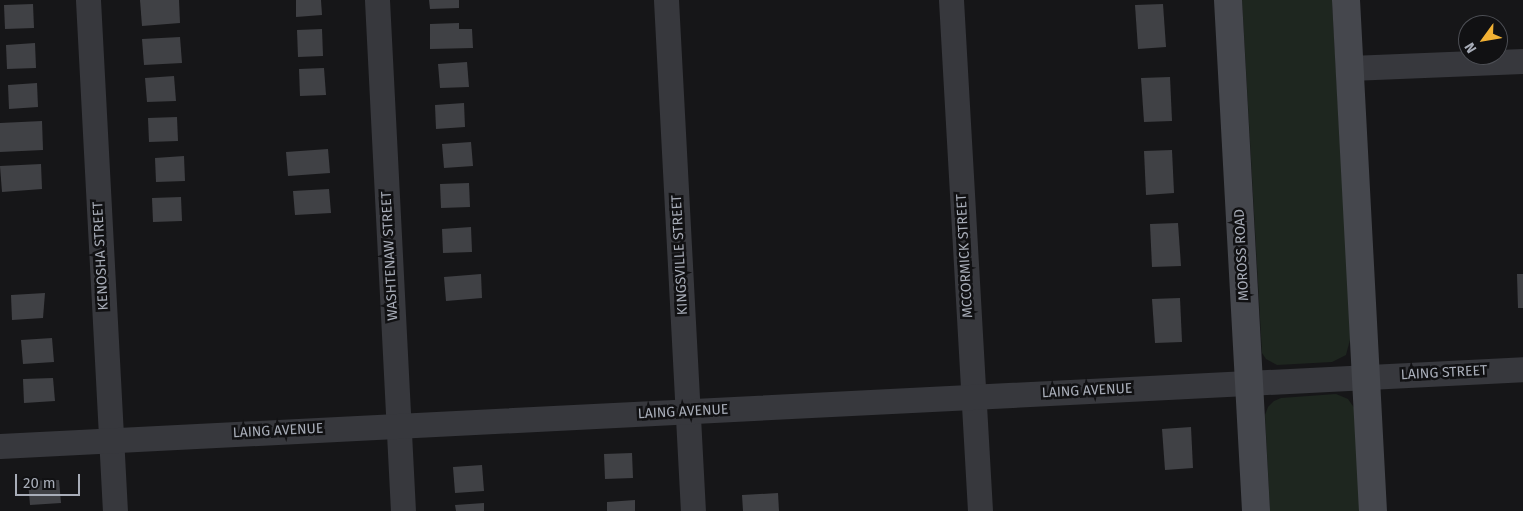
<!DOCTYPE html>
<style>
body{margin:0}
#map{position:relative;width:1523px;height:511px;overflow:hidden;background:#161618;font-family:"Fira Sans",sans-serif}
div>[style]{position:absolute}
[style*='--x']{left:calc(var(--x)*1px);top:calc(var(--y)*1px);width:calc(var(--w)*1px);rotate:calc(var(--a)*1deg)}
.green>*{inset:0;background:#1e261f}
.building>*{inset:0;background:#404145}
.minor>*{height:25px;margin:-12.5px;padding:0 12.5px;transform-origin:12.5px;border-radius:12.5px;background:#37383d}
.secondary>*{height:28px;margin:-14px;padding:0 14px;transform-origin:14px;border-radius:14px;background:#45474d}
span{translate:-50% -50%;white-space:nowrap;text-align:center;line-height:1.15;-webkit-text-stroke:5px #111113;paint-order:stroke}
.street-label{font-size:14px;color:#a8adb8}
.north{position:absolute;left:1458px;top:15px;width:50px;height:50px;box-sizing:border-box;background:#111113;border:1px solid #4d4f55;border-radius:50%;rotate:238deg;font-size:14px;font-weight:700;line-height:20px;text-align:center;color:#a8adb8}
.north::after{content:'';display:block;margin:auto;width:18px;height:22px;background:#f2b134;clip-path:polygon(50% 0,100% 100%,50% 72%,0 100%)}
.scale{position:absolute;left:15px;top:474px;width:65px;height:22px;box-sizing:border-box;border:2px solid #a8adb8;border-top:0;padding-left:6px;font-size:15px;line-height:18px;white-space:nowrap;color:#a8adb8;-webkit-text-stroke:4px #111113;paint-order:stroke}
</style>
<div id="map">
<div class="green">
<div style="clip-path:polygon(1242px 0,1332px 0,1351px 336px,1346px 355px,1332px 362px,1277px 365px,1266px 359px,1262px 353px)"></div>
<div style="clip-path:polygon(1336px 394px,1348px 399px,1355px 409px,1360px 511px,1270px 511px,1265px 415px,1268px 407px,1274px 401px,1281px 398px)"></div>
</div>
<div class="building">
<div style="clip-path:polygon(140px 0,179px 0,180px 23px,142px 26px)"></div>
<div style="clip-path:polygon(296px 0,321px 0,322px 15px,296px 17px)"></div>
<div style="clip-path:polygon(429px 0,459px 0,459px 8px,430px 9px)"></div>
<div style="clip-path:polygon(33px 4px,34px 28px,5px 29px,4px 5px)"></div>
<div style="clip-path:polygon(1163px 4px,1166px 47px,1138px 49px,1135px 5px)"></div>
<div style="clip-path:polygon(459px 23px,459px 29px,472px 29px,473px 48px,430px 49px,430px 24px)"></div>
<div style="clip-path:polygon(322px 29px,323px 56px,298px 57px,297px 30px)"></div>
<div style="clip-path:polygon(180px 37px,182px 63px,144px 65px,142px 39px)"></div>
<div style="clip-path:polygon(35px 43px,36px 68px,7px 69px,6px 45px)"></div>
<div style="clip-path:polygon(467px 62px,469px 87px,440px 88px,438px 64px)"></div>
<div style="clip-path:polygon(324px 68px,326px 95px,300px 96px,299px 69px)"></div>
<div style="clip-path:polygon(174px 76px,176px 101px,147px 102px,145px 78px)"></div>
<div style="clip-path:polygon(1170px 77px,1172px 121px,1144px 122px,1141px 78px)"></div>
<div style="clip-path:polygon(37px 83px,38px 107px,9px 109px,8px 85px)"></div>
<div style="clip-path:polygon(464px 103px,465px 127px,436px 129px,435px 105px)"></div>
<div style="clip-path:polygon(177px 117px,178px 141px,149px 142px,148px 118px)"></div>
<div style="clip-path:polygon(42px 121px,43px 150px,0 152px,0 123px)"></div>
<div style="clip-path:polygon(471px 142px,473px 166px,444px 168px,442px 144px)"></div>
<div style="clip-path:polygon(328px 149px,330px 173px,288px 176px,286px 152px)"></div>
<div style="clip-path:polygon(1172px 150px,1174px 193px,1146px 195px,1144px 151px)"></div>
<div style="clip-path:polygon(184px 156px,185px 181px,156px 182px,155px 158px)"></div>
<div style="clip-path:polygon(41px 164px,42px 189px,2px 192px,0 166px)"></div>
<div style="clip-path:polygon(469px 183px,470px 207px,441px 208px,440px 184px)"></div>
<div style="clip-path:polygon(329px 189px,331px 213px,295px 215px,293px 191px)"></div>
<div style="clip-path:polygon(181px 197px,182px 221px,153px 222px,152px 198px)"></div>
<div style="clip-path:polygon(1178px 223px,1181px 266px,1152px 267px,1150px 224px)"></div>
<div style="clip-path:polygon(471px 227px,472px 252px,443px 253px,442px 229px)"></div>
<div style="clip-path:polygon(481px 274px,482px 298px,446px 301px,444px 277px)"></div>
<div style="clip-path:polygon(1517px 274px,1523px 274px,1523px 308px,1518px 308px)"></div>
<div style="clip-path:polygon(45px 293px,43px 318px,12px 320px,11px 295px)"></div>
<div style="clip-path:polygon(1180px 298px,1182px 342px,1155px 343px,1152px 299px)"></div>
<div style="clip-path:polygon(52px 338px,54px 362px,23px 364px,21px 340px)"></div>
<div style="clip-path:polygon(53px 378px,55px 401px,24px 403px,23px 379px)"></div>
<div style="clip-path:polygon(1191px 427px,1193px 468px,1165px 470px,1162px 429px)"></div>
<div style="clip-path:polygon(632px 453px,633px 478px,605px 479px,604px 454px)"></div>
<div style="clip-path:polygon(482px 465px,484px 491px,455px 493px,453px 467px)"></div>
<div style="clip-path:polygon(59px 480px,61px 503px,30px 505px,28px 481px)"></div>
<div style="clip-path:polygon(778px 493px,779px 511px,743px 511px,742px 495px)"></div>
<div style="clip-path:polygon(635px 500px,635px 511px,607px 511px,607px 502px)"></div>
<div style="clip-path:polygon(484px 503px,484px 511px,456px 511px,455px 505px)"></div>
</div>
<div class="minor">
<div style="--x:88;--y:0;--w:512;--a:86.98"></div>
<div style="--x:377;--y:0;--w:512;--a:87.09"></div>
<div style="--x:666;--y:0;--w:512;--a:86.98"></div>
<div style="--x:951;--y:0;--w:512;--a:86.75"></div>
<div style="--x:1350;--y:68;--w:173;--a:-2.3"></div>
<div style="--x:0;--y:446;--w:1525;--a:-2.89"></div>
</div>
<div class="secondary">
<div style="--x:1228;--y:0;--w:512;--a:86.86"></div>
<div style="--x:1346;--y:0;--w:512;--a:86.98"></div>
</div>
<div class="street-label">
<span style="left:680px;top:255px;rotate:-93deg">KINGSVILLE STREET</span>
<span style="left:1242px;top:255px;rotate:-93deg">MOROSS ROAD</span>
<span style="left:101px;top:256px;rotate:-93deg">KENOSHA STREET</span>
<span style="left:390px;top:256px;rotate:-93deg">WASHTENAW STREET</span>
<span style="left:965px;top:256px;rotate:-93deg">MCCORMICK STREET</span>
<span style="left:1444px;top:373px;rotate:-3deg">LAING STREET</span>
<span style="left:1087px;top:391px;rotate:-3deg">LAING AVENUE</span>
<span style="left:683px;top:412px;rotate:-3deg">LAING AVENUE</span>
<span style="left:278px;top:431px;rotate:-3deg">LAING AVENUE</span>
</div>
<div class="north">N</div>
<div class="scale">20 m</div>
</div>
